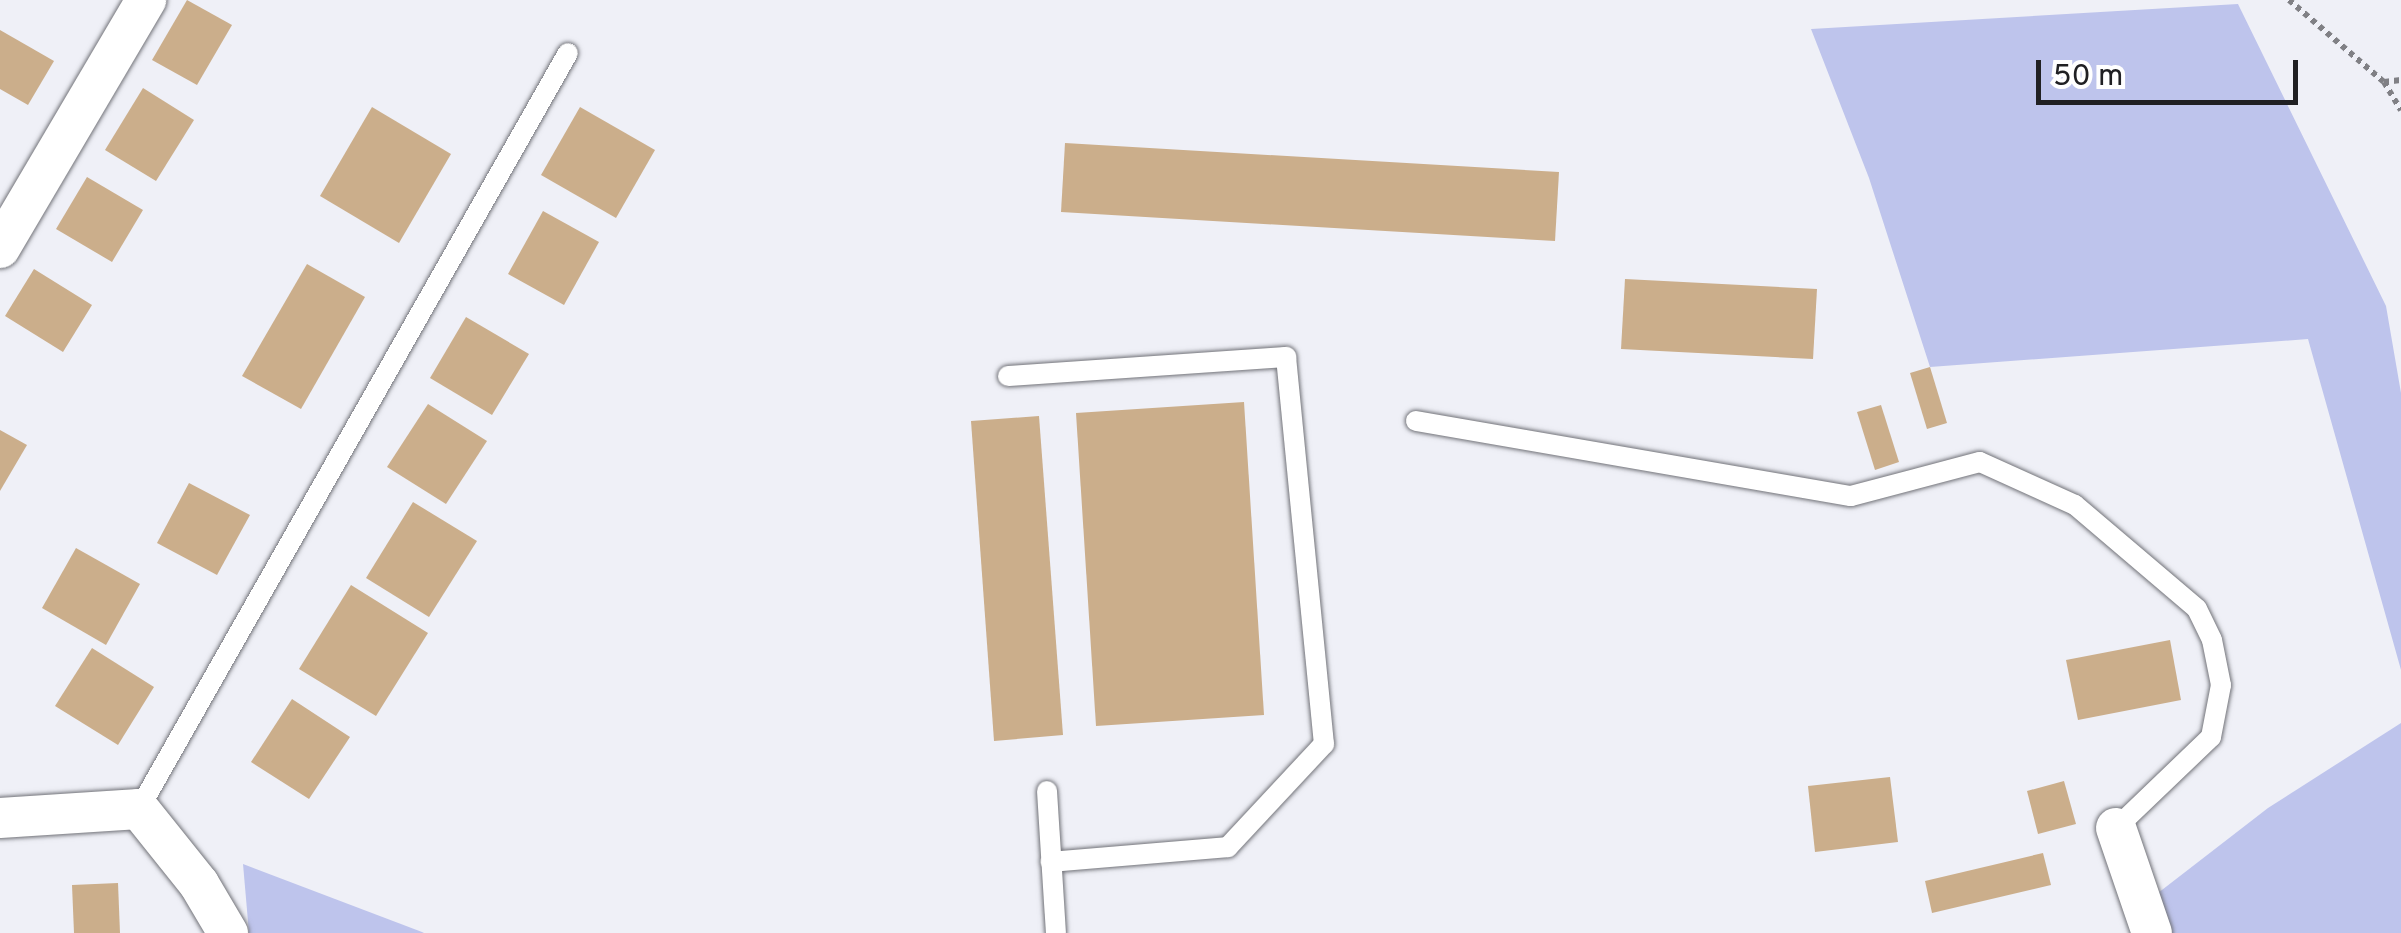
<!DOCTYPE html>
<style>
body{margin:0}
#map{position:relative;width:2401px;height:933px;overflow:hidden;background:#eff0f7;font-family:Overpass,sans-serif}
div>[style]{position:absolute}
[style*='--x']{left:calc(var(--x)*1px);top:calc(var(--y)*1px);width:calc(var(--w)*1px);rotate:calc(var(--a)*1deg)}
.green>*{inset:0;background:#bec4ec}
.building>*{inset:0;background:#cbae8b}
.path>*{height:6px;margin-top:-3px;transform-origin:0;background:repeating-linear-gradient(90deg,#808085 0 5px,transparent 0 10px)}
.roads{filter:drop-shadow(0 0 2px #727379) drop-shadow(0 0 2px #727379)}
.service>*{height:20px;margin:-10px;padding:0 10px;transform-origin:10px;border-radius:10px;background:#fff}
.minor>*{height:40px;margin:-20px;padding:0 20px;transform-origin:20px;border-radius:20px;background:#fff}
span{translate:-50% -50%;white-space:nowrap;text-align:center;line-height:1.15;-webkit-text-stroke:10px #fff;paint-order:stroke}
.scale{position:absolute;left:2036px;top:60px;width:262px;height:45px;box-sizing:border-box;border:5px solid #202023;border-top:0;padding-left:12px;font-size:30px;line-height:35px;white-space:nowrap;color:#202023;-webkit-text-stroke:8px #fff;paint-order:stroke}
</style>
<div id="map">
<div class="green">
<div style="clip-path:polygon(2238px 4px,2386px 306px,2401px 393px,2401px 670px,2308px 339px,1930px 367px,1869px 178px,1811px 29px)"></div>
<div style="clip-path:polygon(2401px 723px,2401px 933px,2172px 933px,2158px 893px,2268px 808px)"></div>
<div style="clip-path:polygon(243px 864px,422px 932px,424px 933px,249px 933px)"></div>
</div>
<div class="building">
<div style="clip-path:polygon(187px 0,232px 25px,197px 85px,152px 60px)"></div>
<div style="clip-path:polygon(0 30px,54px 61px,28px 105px,0 89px)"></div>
<div style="clip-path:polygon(143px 88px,194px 120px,156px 181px,105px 150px)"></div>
<div style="clip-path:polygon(372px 107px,451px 154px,399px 243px,320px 196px)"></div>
<div style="clip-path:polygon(580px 107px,655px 150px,616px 218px,541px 175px)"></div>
<div style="clip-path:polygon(1065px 143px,1559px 172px,1555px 241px,1061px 212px)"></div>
<div style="clip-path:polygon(87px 177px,143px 210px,112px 262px,56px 229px)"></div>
<div style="clip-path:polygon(543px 211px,599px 242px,564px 305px,508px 274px)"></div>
<div style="clip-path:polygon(307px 264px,365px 297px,301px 409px,242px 376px)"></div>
<div style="clip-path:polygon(34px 269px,92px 305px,63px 352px,5px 316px)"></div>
<div style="clip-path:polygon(1625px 279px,1817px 289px,1813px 359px,1621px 349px)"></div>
<div style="clip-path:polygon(466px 317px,529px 354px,492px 415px,430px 378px)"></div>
<div style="clip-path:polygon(1930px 367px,1947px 423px,1927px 429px,1910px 373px)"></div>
<div style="clip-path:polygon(1244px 402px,1264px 715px,1096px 726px,1076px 413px)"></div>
<div style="clip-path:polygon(428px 404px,487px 441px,446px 504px,387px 467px)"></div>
<div style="clip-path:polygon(1881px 405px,1899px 462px,1875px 470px,1857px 412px)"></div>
<div style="clip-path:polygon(1039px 416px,1063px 735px,994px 741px,971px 421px)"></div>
<div style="clip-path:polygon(0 430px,27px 445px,0 491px)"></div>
<div style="clip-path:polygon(189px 483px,250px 515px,217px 575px,157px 543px)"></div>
<div style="clip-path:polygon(413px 502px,477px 541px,429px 617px,366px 578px)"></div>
<div style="clip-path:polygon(76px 548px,140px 584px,106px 645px,42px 608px)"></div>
<div style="clip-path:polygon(351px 585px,428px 633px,376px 716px,299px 669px)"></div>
<div style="clip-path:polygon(2170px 640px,2181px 700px,2078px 720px,2066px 660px)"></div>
<div style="clip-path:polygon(92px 648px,154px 687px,118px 745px,55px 706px)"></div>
<div style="clip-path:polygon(292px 699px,350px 737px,309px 799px,251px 762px)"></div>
<div style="clip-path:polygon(1890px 777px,1898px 842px,1815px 852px,1808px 786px)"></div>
<div style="clip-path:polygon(2064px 781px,2076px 824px,2038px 834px,2027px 791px)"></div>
<div style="clip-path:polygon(2043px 853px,2051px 885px,1932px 913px,1925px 881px)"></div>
<div style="clip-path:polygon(118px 883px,120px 933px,74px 933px,72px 885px)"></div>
</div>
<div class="path">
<div style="--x:2289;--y:0;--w:125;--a:40.8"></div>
<div style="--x:2384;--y:82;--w:33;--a:59"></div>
<div style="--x:2384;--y:82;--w:17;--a:-7"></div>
</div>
<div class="roads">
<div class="service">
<div style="--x:1008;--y:376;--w:279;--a:-3.9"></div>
<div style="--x:1286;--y:357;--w:389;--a:84.4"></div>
<div style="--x:1324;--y:744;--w:141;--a:133"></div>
<div style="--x:1228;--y:847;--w:178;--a:175.2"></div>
<div style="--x:1416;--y:421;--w:441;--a:9.8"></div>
<div style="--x:1851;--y:496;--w:133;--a:-14.8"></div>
<div style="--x:1980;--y:462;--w:104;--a:24.4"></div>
<div style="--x:2075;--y:505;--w:160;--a:40.4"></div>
<div style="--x:2197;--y:609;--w:34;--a:64"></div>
<div style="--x:2212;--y:640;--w:46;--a:78.7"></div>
<div style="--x:2221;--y:685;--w:53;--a:100.9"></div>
<div style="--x:2211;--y:737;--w:132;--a:136.2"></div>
<div style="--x:1047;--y:791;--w:142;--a:86.4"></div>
<div style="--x:139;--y:809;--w:869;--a:-60.43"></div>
</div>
<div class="minor">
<div style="--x:0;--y:248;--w:288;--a:-59.5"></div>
<div style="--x:0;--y:818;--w:139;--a:-3.7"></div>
<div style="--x:139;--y:809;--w:96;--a:51.3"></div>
<div style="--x:199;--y:884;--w:57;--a:59.4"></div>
<div style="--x:2116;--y:828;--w:111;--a:71.1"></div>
</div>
</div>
<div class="scale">50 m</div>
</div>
